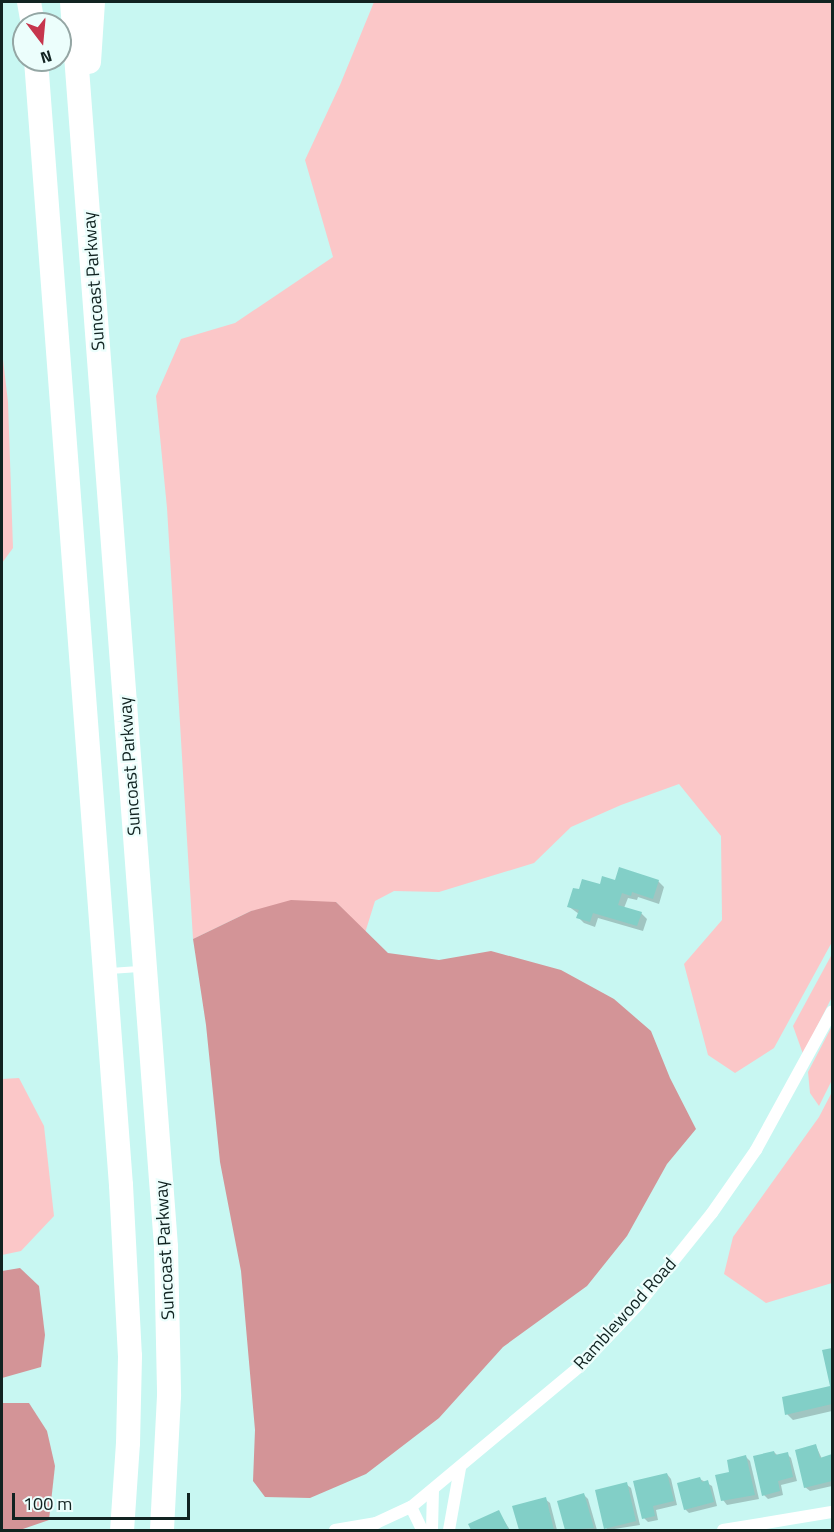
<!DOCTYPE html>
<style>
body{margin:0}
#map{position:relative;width:834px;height:1532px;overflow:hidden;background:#c8f7f2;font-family:"Titillium Web",sans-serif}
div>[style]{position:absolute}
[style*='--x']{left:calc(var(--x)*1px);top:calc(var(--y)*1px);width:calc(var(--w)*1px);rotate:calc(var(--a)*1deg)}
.green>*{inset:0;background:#fbc7c8}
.water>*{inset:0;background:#d39497}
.shadow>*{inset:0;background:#0003}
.building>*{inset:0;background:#82cfc7}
.lane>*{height:6px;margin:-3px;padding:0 3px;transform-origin:3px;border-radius:3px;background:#fff}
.street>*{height:12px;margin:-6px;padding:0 6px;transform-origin:6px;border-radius:6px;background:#fff}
.highway>*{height:24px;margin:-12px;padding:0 12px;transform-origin:12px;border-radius:12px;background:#fff}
span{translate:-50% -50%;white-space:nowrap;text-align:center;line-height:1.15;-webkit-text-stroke:4.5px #ecfefc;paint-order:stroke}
.street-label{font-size:18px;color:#112321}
.frame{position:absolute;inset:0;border:3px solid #112321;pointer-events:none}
.north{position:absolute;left:12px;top:12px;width:60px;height:60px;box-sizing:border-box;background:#ecfefc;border:2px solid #94a6a4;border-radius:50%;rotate:164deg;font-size:16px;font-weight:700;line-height:24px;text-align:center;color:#112321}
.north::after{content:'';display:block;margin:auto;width:21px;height:27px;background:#c6364d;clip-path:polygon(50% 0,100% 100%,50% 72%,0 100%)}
.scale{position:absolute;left:12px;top:1493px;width:178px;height:27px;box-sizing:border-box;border:3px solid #112321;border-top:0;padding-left:8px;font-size:18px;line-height:21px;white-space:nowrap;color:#112321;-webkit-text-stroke:4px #ecfefc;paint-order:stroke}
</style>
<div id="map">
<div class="green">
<div style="clip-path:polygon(374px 2px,832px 2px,832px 942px,774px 1048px,735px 1073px,708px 1055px,684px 964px,722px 920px,721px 836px,679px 784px,621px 805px,571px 827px,534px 863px,439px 892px,394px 891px,375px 901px,365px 933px,336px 902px,251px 911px,193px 939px,167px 508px,156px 396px,181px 339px,235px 323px,333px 257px,305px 160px,340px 85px)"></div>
<div style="clip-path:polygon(2px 351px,8px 402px,13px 548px,2px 563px)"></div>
<div style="clip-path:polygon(832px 954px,832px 997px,803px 1054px,793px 1026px)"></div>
<div style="clip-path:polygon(832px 1026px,832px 1080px,819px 1106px,810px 1093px,808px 1072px)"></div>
<div style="clip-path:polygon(19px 1078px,44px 1126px,54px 1216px,21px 1251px,2px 1255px,2px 1079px)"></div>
<div style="clip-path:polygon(832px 1092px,832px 1283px,766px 1303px,724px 1274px,733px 1237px,819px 1117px)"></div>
</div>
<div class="water">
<div style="clip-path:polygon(291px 900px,336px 902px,388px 953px,439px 960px,491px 951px,561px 970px,614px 999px,651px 1031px,670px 1078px,696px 1129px,667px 1164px,627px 1236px,587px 1286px,503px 1347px,439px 1418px,366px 1474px,310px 1498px,265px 1497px,253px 1481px,255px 1430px,241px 1271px,220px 1162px,206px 1025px,193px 939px,251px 911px)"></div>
<div style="clip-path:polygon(20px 1268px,39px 1286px,45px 1335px,41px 1367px,2px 1378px,2px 1271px)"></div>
<div style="clip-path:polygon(2px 1403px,29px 1403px,47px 1431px,55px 1466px,49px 1520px,20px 1530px,2px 1530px)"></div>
</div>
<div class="shadow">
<div style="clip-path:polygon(658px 881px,664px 887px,659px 904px,638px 897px,637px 900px,628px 898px,624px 908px,641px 913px,647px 919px,643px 931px,598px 918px,595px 927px,584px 923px,578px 917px,579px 914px,568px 906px,580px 891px,616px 882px)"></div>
<div style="clip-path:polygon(832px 1350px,832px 1411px,793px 1420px,787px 1414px,832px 1387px,824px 1351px)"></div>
<div style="clip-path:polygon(816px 1446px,822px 1459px,832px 1456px,832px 1486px,810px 1491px,805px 1487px)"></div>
<div style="clip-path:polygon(774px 1452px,778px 1456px,787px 1454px,791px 1458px,797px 1481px,781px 1485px,783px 1495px,768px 1499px,764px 1495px)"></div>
<div style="clip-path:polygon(746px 1457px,750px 1461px,759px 1499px,727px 1505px,723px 1500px,731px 1473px)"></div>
<div style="clip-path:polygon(667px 1474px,671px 1479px,677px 1505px,656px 1510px,658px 1520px,648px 1522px,644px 1518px)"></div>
<div style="clip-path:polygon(700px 1479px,712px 1486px,717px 1506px,689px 1513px,685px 1509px)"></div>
<div style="clip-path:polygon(626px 1484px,631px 1488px,640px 1525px,608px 1530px,606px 1528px)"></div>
<div style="clip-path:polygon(584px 1495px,588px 1499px,597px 1530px,567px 1530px,559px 1502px)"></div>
<div style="clip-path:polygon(545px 1499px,550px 1503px,557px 1530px,520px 1530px,514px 1507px)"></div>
<div style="clip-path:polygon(498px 1511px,510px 1530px,473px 1530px,470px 1525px)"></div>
</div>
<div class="building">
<div style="clip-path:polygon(619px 867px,659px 880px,653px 899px,632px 892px,631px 896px,622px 893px,618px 905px,642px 912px,637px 926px,593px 913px,590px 922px,576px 918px,579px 910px,567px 907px,573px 888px,579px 889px,582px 879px,600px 884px,602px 876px,615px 880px)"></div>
<div style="clip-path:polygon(832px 1348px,832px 1404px,785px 1415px,782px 1397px,830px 1386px,822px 1350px)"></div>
<div style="clip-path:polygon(816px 1444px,820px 1458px,832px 1454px,832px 1481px,804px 1488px,795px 1450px)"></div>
<div style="clip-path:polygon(774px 1451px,775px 1455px,788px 1452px,793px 1477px,778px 1481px,780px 1491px,762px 1496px,753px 1456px)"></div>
<div style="clip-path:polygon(746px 1455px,755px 1495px,721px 1501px,715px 1475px,729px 1472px,727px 1460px)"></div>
<div style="clip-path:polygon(667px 1473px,674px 1501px,653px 1506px,655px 1516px,642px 1519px,633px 1481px)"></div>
<div style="clip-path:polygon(700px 1477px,702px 1482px,708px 1480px,714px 1502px,684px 1510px,677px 1483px)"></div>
<div style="clip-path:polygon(627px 1482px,636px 1521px,604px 1529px,595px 1490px)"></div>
<div style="clip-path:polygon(584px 1493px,594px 1528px,565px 1530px,557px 1501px)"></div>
<div style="clip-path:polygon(546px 1497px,554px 1530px,519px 1530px,512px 1506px)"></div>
<div style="clip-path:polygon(499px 1510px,509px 1530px,471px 1530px,468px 1524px)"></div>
</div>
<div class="lane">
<div style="--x:110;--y:971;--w:29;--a:-4"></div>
</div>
<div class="street">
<div style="--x:411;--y:1507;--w:25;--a:64"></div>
<div style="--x:335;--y:1530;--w:42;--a:-9.7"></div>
<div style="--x:376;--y:1523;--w:38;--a:-25"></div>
<div style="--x:411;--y:1507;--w:220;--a:-39.8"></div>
<div style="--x:580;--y:1366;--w:84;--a:-46.4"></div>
<div style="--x:638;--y:1305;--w:118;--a:-51.2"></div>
<div style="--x:712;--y:1213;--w:77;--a:-55.1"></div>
<div style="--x:756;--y:1150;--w:158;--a:-61.3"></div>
<div style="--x:432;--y:1530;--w:40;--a:-88.6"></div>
<div style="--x:449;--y:1530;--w:63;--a:-79.9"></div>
<div style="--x:723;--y:1530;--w:110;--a:-9.4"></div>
</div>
<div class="highway">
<div style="--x:29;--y:2;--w:22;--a:80"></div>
<div style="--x:72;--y:2;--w:1249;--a:85.68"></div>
<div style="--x:166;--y:1247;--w:149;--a:88.8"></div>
<div style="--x:169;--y:1396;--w:134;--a:93"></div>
<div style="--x:36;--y:60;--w:1128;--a:85.68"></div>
<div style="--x:121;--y:1185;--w:171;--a:87"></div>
<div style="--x:130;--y:1356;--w:87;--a:91.3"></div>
<div style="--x:128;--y:1443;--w:87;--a:93.9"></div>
<div style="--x:89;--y:62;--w:60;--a:-86.2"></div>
</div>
<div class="street-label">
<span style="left:94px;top:281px;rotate:-94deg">Suncoast Parkway</span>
<span style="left:130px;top:766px;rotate:-94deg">Suncoast Parkway</span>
<span style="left:165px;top:1250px;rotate:-93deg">Suncoast Parkway</span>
<span style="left:625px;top:1314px;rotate:-48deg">Ramblewood Road</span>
</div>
<div class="frame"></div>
<div class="north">N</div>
<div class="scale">100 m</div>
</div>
